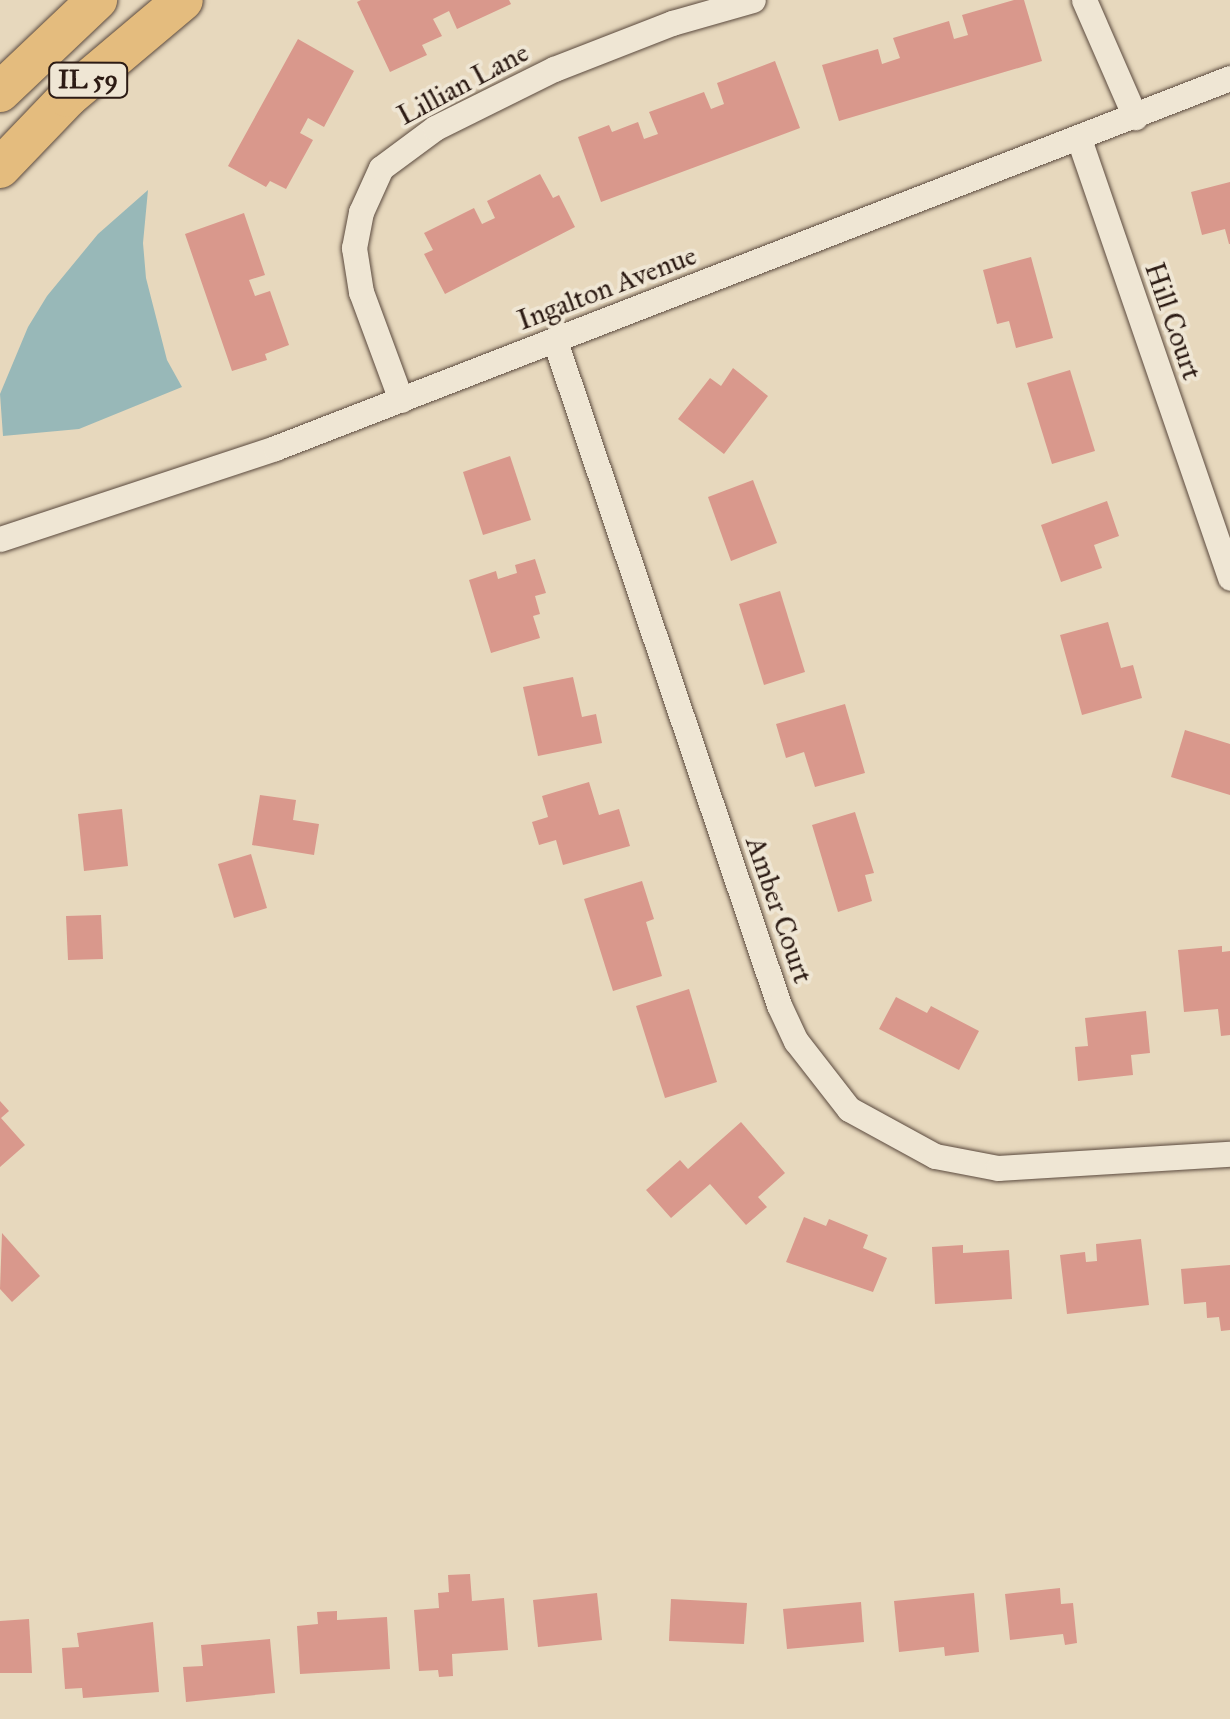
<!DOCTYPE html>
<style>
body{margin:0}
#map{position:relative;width:1230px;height:1719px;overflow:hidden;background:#e7d8bd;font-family:"IM FELL Great Primer",serif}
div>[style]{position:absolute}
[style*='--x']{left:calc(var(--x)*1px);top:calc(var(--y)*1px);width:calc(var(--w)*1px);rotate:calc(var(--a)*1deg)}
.water>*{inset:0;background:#98b8b8}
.building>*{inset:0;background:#d9988c}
.roads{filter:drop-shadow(0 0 2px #5b4a3e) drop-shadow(0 0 2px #5b4a3e)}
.street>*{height:25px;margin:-12.5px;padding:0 12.5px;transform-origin:12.5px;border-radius:12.5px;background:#efe6d4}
.primary>*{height:40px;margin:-20px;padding:0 20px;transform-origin:20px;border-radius:20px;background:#e4bc7e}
span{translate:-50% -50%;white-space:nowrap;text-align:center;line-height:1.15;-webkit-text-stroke:8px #efe6d4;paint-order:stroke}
.shield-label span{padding:2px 8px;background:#efe6d4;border:2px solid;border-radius:8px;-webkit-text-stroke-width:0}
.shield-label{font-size:25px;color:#2c1b14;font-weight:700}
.street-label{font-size:28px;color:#2c1b14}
</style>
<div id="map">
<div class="water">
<div style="clip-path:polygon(148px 190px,143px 243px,146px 278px,167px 360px,182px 387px,79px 429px,3px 436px,0 394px,28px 327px,47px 296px,98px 234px)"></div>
</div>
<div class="building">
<div style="clip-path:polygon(361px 0,509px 0,511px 4px,457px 29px,449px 11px,433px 19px,442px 36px,422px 45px,427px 55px,390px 72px,357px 2px)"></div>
<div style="clip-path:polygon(1014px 0,1024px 0,1042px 61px,839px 121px,822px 65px,878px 49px,882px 64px,900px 58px,893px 38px,949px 21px,954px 39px,968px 35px,962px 15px)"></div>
<div style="clip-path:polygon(298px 39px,354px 71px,324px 127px,308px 118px,300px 133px,313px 140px,286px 189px,270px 181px,266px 187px,228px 166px)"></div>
<div style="clip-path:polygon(775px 61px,800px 128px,601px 202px,578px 137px,609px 125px,612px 132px,638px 122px,644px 139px,658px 134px,649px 112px,704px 92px,711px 109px,724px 104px,717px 83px)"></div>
<div style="clip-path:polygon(540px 174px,553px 198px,559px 195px,575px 227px,445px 294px,424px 254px,433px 250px,424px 233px,474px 208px,482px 224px,495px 218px,487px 201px)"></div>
<div style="clip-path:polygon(1230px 182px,1230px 244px,1229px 244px,1225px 229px,1202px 235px,1191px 192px)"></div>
<div style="clip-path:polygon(244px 213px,265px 275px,249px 280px,255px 296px,270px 291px,289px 345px,265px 354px,267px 360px,232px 371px,185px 234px)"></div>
<div style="clip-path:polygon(1031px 257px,1053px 338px,1016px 348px,1009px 321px,997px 324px,983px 270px)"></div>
<div style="clip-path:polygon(733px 368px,768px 396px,724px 454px,678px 419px,710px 378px,721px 386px)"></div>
<div style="clip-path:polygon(1070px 370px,1095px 451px,1052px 464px,1027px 383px)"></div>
<div style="clip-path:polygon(510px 456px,531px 520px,483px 535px,463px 472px)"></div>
<div style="clip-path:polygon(753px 480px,777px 543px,731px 561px,708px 497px)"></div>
<div style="clip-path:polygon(1107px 501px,1119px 536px,1094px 545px,1102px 568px,1061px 582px,1041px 525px)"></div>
<div style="clip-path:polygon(535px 559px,546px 593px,535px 596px,540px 614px,533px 616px,540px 638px,491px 653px,469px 580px,496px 571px,498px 579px,517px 573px,515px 565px)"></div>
<div style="clip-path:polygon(780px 591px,805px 672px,764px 685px,739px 604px)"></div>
<div style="clip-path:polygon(1108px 622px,1121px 668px,1133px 665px,1142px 698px,1082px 715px,1060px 635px)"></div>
<div style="clip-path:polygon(573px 677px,582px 717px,596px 714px,602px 743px,538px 756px,523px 687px)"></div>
<div style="clip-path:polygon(845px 704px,865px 773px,815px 787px,804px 752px,786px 758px,776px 724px)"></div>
<div style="clip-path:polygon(1185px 730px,1230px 744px,1230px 795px,1171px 777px)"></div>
<div style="clip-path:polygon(589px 782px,599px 815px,619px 809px,630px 846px,563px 865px,556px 840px,539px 845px,532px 822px,548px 817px,542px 796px)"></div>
<div style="clip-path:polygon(260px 795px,296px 800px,293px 820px,319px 824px,314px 855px,252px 845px)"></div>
<div style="clip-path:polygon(122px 809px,128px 866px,84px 871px,78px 814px)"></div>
<div style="clip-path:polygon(855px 812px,874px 873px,865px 875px,872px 901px,838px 912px,812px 825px)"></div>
<div style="clip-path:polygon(251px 854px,267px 908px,234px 918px,218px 864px)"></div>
<div style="clip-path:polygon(642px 881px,654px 919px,646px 922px,662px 976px,613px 991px,584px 899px)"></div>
<div style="clip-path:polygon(101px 915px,103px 959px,68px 960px,66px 916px)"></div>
<div style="clip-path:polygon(1222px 946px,1222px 952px,1230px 951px,1230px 1035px,1221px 1036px,1218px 1009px,1184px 1012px,1178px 950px)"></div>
<div style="clip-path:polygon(689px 989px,717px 1082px,665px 1098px,636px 1006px)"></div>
<div style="clip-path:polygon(896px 997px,927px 1013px,931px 1006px,979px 1031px,959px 1070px,879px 1029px)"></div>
<div style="clip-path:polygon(1146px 1011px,1150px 1053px,1131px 1055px,1133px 1075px,1078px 1081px,1075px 1047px,1088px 1046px,1085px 1018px)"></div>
<div style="clip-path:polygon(0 1101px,9px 1111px,1px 1118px,25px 1145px,0 1167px)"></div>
<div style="clip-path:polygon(741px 1122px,785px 1173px,758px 1197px,767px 1207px,746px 1225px,710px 1184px,671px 1218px,646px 1190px,680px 1160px,688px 1169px)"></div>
<div style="clip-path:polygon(804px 1217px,826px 1226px,829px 1219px,868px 1235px,863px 1248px,887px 1258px,873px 1292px,786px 1262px)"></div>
<div style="clip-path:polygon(2px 1233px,40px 1276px,12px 1302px,0 1289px)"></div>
<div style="clip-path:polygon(1141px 1239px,1149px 1305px,1067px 1314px,1060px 1255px,1085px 1252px,1086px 1262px,1097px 1261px,1096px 1244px)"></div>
<div style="clip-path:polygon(963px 1245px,963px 1253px,1009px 1250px,1012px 1299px,935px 1304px,932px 1247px)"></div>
<div style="clip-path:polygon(1230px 1265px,1230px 1330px,1221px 1331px,1219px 1317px,1207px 1318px,1206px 1302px,1184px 1304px,1181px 1269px)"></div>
<div style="clip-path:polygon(470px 1574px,472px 1601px,504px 1598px,508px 1650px,452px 1654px,453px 1676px,439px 1677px,438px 1670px,419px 1671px,414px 1610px,439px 1608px,438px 1593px,449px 1592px,448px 1575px)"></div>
<div style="clip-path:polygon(1060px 1588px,1061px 1604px,1073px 1603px,1077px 1643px,1065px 1645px,1063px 1634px,1010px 1640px,1005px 1594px)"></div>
<div style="clip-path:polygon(597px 1593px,602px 1640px,538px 1647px,533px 1600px)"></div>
<div style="clip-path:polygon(974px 1593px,979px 1652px,945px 1656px,944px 1647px,899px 1652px,894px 1601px)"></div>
<div style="clip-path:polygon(671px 1599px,747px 1603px,744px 1644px,669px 1641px)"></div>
<div style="clip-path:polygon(861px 1602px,864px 1642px,787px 1649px,783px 1609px)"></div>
<div style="clip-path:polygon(337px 1611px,337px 1620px,387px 1617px,390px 1669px,300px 1674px,297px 1626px,318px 1624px,317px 1612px)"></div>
<div style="clip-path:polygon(29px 1619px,32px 1673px,0 1673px,0 1621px)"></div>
<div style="clip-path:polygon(153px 1622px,159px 1692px,83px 1698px,82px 1688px,65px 1689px,62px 1648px,79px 1647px,77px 1633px)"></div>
<div style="clip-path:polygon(270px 1639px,275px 1693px,186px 1702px,183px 1667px,203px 1666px,201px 1645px)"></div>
</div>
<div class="roads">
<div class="street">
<div style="--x:1084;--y:0;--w:128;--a:66.4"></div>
<div style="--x:1079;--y:139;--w:464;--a:71"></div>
<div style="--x:555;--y:341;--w:701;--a:71.36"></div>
<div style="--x:779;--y:1005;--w:40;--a:65"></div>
<div style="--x:796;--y:1041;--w:86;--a:52.1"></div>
<div style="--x:849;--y:1109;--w:98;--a:28.7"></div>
<div style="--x:935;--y:1156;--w:64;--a:10.8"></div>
<div style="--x:998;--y:1168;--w:232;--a:-3.5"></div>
<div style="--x:401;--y:400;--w:115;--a:-110.3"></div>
<div style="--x:361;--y:292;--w:45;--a:-99"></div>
<div style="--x:354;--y:248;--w:37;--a:-79"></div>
<div style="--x:361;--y:212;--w:48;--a:-65.6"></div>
<div style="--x:381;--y:168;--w:67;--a:-36.5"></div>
<div style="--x:435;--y:128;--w:133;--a:-26.4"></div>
<div style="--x:554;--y:69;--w:127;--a:-21.3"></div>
<div style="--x:672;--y:23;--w:84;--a:-15.9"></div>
<div style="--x:0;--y:539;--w:290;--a:-18.3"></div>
<div style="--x:275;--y:448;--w:1024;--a:-21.18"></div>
</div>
<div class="primary">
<div style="--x:0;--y:92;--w:134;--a:-43.5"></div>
<div style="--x:0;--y:168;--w:98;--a:-46.2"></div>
<div style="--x:68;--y:97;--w:150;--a:-40.1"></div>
</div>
</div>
<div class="shield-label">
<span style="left:88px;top:80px">IL 59</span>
</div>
<div class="street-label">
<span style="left:463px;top:84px;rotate:-28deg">Lillian Lane</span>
<span style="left:607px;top:288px;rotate:-21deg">Ingalton Avenue</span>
<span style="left:1173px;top:321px;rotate:71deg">Hill Court</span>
<span style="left:779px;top:910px;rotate:71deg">Amber Court</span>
</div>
</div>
